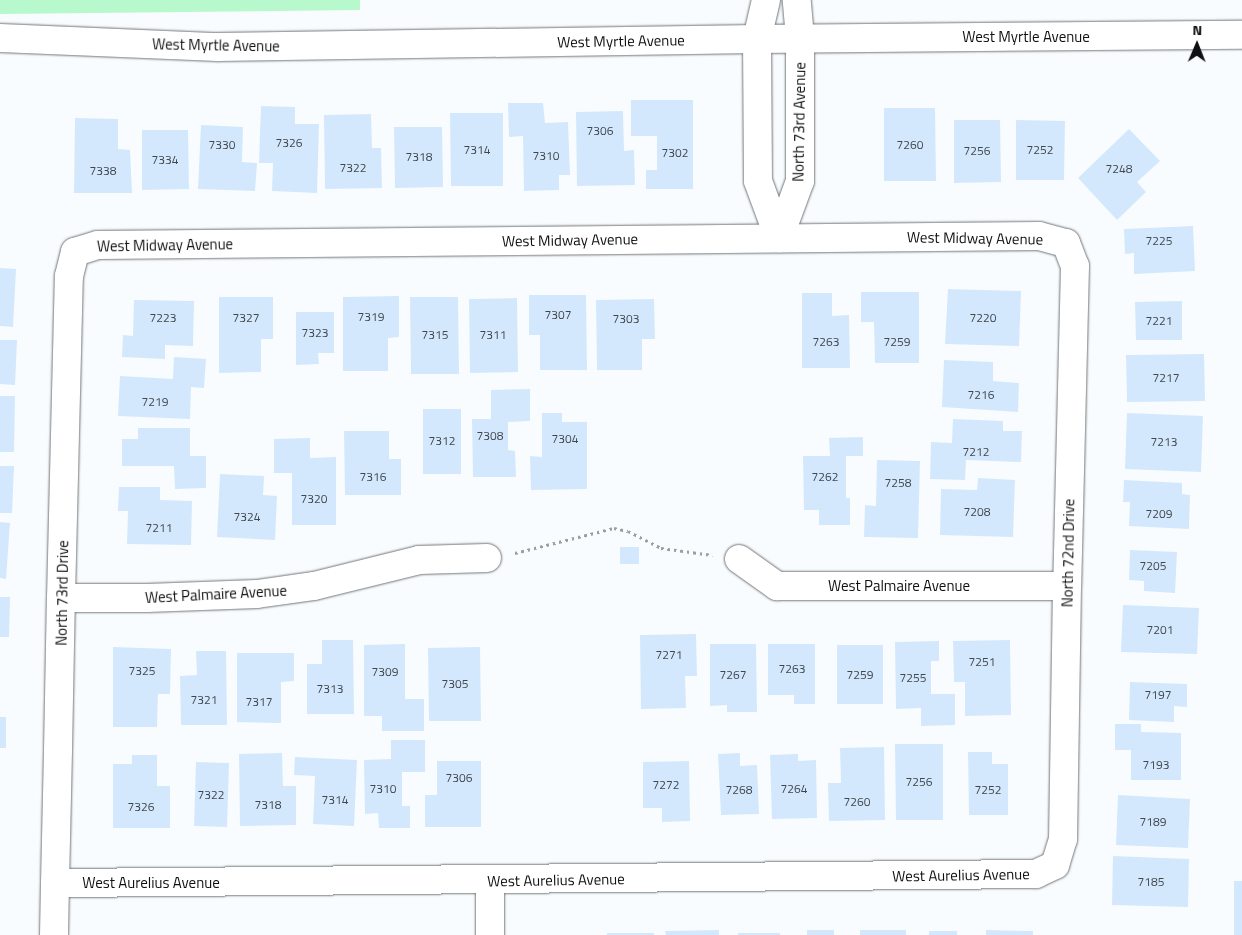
<!DOCTYPE html>
<style>
body{margin:0}
#map{position:relative;width:1242px;height:935px;overflow:hidden;background:#f9fcfe;font-family:"Titillium Web",sans-serif}
div>[style]{position:absolute}
[style*='--x']{left:calc(var(--x)*1px);top:calc(var(--y)*1px);width:calc(var(--w)*1px);rotate:calc(var(--a)*1deg)}
.green>*{inset:0;background:#b7f9cc}
.building>*{inset:0;background:#d3e8fd}
.path>*{height:3px;margin-top:-1.5px;transform-origin:0;background:repeating-linear-gradient(90deg,#9c9e9f 0 2.5px,transparent 0 6.5px)}
.roads{filter:drop-shadow(0 0 1px #727679) drop-shadow(0 0 1px #727679)}
.street>*{height:28px;margin:-14px;padding:0 14px;transform-origin:14px;border-radius:14px;background:#fff}
.secondary>*{height:28px;margin:-14px;padding:0 14px;transform-origin:14px;border-radius:14px;background:#fff}
span{translate:-50% -50%;white-space:nowrap;text-align:center;line-height:1.15;-webkit-text-stroke:4px #fff;paint-order:stroke}
.number-label{font-size:12px;color:#40464c}
.number-label span{-webkit-text-stroke-width:0}
.street-label{font-size:15px;color:#0f1011}
.north{position:absolute;left:1172px;top:20px;width:50px;height:50px;-webkit-text-stroke:4px #fff;paint-order:stroke;rotate:1deg;font-size:14px;font-weight:700;line-height:20px;text-align:center;color:#0f1011}
.north::after{content:'';display:block;margin:auto;width:18px;height:22px;background:#0f1011;clip-path:polygon(50% 0,100% 100%,50% 72%,0 100%)}
</style>
<div id="map">
<div class="green">
<div style="clip-path:polygon(0 0,360px 0,360px 10px,0 14px)"></div>
</div>
<div class="building">
<div style="clip-path:polygon(631px 100px,693px 100px,693px 189px,646px 189px,646px 170px,657px 170px,657px 136px,631px 136px)"></div>
<div style="clip-path:polygon(508px 103px,543px 103px,545px 123px,568px 122px,570px 175px,559px 175px,559px 190px,524px 191px,523px 136px,509px 137px)"></div>
<div style="clip-path:polygon(261px 106px,295px 107px,295px 124px,319px 124px,317px 193px,272px 191px,273px 163px,259px 163px)"></div>
<div style="clip-path:polygon(884px 108px,935px 108px,936px 181px,884px 181px)"></div>
<div style="clip-path:polygon(623px 111px,624px 151px,634px 150px,635px 185px,577px 186px,576px 112px)"></div>
<div style="clip-path:polygon(450px 113px,503px 113px,503px 186px,451px 186px)"></div>
<div style="clip-path:polygon(371px 114px,372px 148px,381px 148px,382px 188px,325px 189px,324px 115px)"></div>
<div style="clip-path:polygon(75px 118px,118px 119px,118px 149px,130px 150px,132px 193px,74px 193px)"></div>
<div style="clip-path:polygon(954px 120px,1000px 120px,1001px 182px,954px 183px)"></div>
<div style="clip-path:polygon(1016px 120px,1065px 121px,1064px 180px,1016px 180px)"></div>
<div style="clip-path:polygon(201px 125px,243px 127px,242px 162px,257px 163px,255px 191px,198px 189px)"></div>
<div style="clip-path:polygon(394px 127px,442px 127px,443px 187px,395px 188px)"></div>
<div style="clip-path:polygon(1129px 129px,1160px 161px,1137px 182px,1146px 192px,1117px 220px,1078px 178px)"></div>
<div style="clip-path:polygon(142px 130px,188px 130px,189px 189px,142px 190px)"></div>
<div style="clip-path:polygon(1193px 226px,1195px 271px,1134px 274px,1134px 253px,1125px 254px,1124px 229px)"></div>
<div style="clip-path:polygon(0 268px,16px 269px,13px 327px,0 326px)"></div>
<div style="clip-path:polygon(948px 289px,1021px 291px,1019px 346px,945px 344px)"></div>
<div style="clip-path:polygon(861px 292px,919px 292px,919px 363px,875px 363px,874px 322px,861px 322px)"></div>
<div style="clip-path:polygon(802px 293px,832px 293px,832px 316px,849px 315px,850px 368px,802px 368px)"></div>
<div style="clip-path:polygon(529px 295px,586px 295px,587px 370px,540px 370px,540px 335px,529px 335px)"></div>
<div style="clip-path:polygon(399px 296px,399px 337px,388px 338px,388px 371px,343px 371px,343px 297px)"></div>
<div style="clip-path:polygon(219px 297px,273px 297px,273px 339px,261px 339px,261px 372px,219px 373px)"></div>
<div style="clip-path:polygon(410px 297px,458px 297px,459px 374px,411px 374px)"></div>
<div style="clip-path:polygon(517px 298px,518px 372px,470px 373px,469px 299px)"></div>
<div style="clip-path:polygon(654px 299px,655px 339px,642px 339px,642px 370px,597px 370px,596px 300px)"></div>
<div style="clip-path:polygon(134px 300px,194px 301px,193px 346px,165px 345px,165px 359px,122px 357px,123px 335px,133px 336px)"></div>
<div style="clip-path:polygon(1182px 301px,1182px 340px,1136px 340px,1135px 302px)"></div>
<div style="clip-path:polygon(296px 312px,334px 312px,334px 353px,318px 353px,319px 364px,296px 365px)"></div>
<div style="clip-path:polygon(0 340px,17px 340px,15px 385px,0 384px)"></div>
<div style="clip-path:polygon(1204px 354px,1205px 401px,1127px 402px,1126px 355px)"></div>
<div style="clip-path:polygon(174px 357px,206px 359px,204px 388px,191px 387px,190px 419px,118px 416px,120px 376px,173px 379px)"></div>
<div style="clip-path:polygon(944px 360px,993px 362px,993px 381px,1019px 383px,1018px 412px,942px 407px)"></div>
<div style="clip-path:polygon(530px 389px,530px 421px,508px 422px,508px 450px,515px 451px,516px 477px,473px 477px,472px 419px,491px 419px,491px 390px)"></div>
<div style="clip-path:polygon(0 396px,15px 396px,14px 452px,0 452px)"></div>
<div style="clip-path:polygon(423px 409px,461px 409px,461px 474px,423px 474px)"></div>
<div style="clip-path:polygon(542px 413px,562px 413px,562px 422px,587px 422px,587px 489px,531px 490px,530px 456px,542px 457px)"></div>
<div style="clip-path:polygon(1127px 413px,1203px 416px,1201px 472px,1125px 469px)"></div>
<div style="clip-path:polygon(953px 419px,1003px 421px,1003px 431px,1022px 431px,1021px 462px,966px 460px,965px 480px,930px 479px,931px 442px,952px 443px)"></div>
<div style="clip-path:polygon(138px 428px,190px 428px,190px 456px,206px 456px,206px 488px,175px 489px,174px 466px,122px 466px,122px 439px,138px 439px)"></div>
<div style="clip-path:polygon(344px 431px,389px 431px,389px 459px,401px 459px,401px 495px,345px 495px)"></div>
<div style="clip-path:polygon(863px 437px,863px 456px,846px 456px,846px 498px,850px 498px,850px 525px,819px 525px,819px 510px,804px 510px,803px 456px,830px 456px,829px 438px)"></div>
<div style="clip-path:polygon(310px 438px,310px 458px,336px 457px,336px 525px,292px 525px,292px 473px,274px 473px,274px 439px)"></div>
<div style="clip-path:polygon(877px 460px,920px 461px,918px 538px,864px 537px,865px 505px,876px 506px)"></div>
<div style="clip-path:polygon(0 466px,14px 466px,12px 513px,0 513px)"></div>
<div style="clip-path:polygon(220px 474px,264px 476px,263px 495px,277px 496px,275px 540px,217px 537px)"></div>
<div style="clip-path:polygon(978px 478px,1015px 480px,1013px 537px,940px 535px,941px 489px,977px 490px)"></div>
<div style="clip-path:polygon(1124px 480px,1182px 483px,1182px 494px,1190px 495px,1189px 529px,1129px 526px,1130px 502px,1123px 502px)"></div>
<div style="clip-path:polygon(119px 487px,160px 487px,160px 500px,192px 501px,191px 545px,127px 544px,128px 511px,118px 511px)"></div>
<div style="clip-path:polygon(0 522px,10px 523px,6px 579px,0 578px)"></div>
<div style="clip-path:polygon(620px 547px,639px 547px,639px 564px,620px 564px)"></div>
<div style="clip-path:polygon(1130px 550px,1177px 552px,1175px 593px,1144px 591px,1144px 581px,1129px 580px)"></div>
<div style="clip-path:polygon(0 597px,10px 597px,9px 637px,0 637px)"></div>
<div style="clip-path:polygon(1123px 605px,1199px 608px,1197px 654px,1121px 652px)"></div>
<div style="clip-path:polygon(696px 634px,697px 676px,685px 676px,686px 708px,641px 709px,640px 635px)"></div>
<div style="clip-path:polygon(322px 640px,353px 640px,354px 714px,307px 714px,307px 664px,322px 664px)"></div>
<div style="clip-path:polygon(1010px 640px,1011px 715px,965px 716px,965px 682px,954px 682px,953px 641px)"></div>
<div style="clip-path:polygon(939px 641px,939px 661px,931px 661px,931px 694px,955px 694px,955px 725px,921px 726px,921px 708px,896px 709px,895px 642px)"></div>
<div style="clip-path:polygon(405px 644px,405px 699px,424px 699px,424px 731px,382px 731px,382px 716px,364px 716px,364px 645px)"></div>
<div style="clip-path:polygon(710px 644px,756px 644px,757px 712px,727px 712px,727px 705px,710px 706px)"></div>
<div style="clip-path:polygon(768px 644px,815px 644px,815px 704px,794px 704px,794px 695px,768px 695px)"></div>
<div style="clip-path:polygon(837px 645px,883px 645px,883px 704px,837px 704px)"></div>
<div style="clip-path:polygon(113px 647px,171px 649px,170px 694px,158px 694px,157px 727px,113px 727px)"></div>
<div style="clip-path:polygon(480px 647px,481px 721px,429px 721px,428px 648px)"></div>
<div style="clip-path:polygon(196px 651px,226px 651px,227px 725px,181px 725px,180px 676px,197px 675px)"></div>
<div style="clip-path:polygon(237px 653px,294px 653px,294px 681px,281px 682px,281px 723px,237px 722px)"></div>
<div style="clip-path:polygon(1130px 682px,1187px 684px,1187px 707px,1174px 706px,1174px 722px,1129px 720px)"></div>
<div style="clip-path:polygon(0 717px,6px 717px,6px 748px,0 748px)"></div>
<div style="clip-path:polygon(1115px 724px,1141px 724px,1141px 732px,1181px 733px,1181px 780px,1131px 780px,1131px 750px,1115px 750px)"></div>
<div style="clip-path:polygon(391px 740px,425px 740px,425px 772px,402px 772px,402px 806px,410px 806px,410px 828px,379px 828px,378px 813px,365px 814px,364px 760px,391px 759px)"></div>
<div style="clip-path:polygon(895px 744px,943px 744px,943px 820px,896px 820px)"></div>
<div style="clip-path:polygon(884px 747px,885px 820px,829px 821px,828px 783px,841px 783px,840px 748px)"></div>
<div style="clip-path:polygon(968px 752px,992px 752px,992px 764px,1008px 764px,1008px 815px,969px 815px)"></div>
<div style="clip-path:polygon(282px 753px,283px 786px,296px 786px,296px 825px,240px 826px,239px 754px)"></div>
<div style="clip-path:polygon(740px 753px,740px 766px,757px 765px,759px 814px,721px 815px,718px 754px)"></div>
<div style="clip-path:polygon(798px 754px,798px 761px,816px 760px,817px 818px,772px 819px,770px 755px)"></div>
<div style="clip-path:polygon(132px 755px,157px 755px,157px 786px,170px 786px,170px 828px,113px 828px,113px 764px,132px 764px)"></div>
<div style="clip-path:polygon(295px 757px,357px 760px,354px 826px,313px 824px,315px 776px,294px 775px)"></div>
<div style="clip-path:polygon(437px 761px,481px 761px,481px 827px,425px 827px,425px 795px,437px 795px)"></div>
<div style="clip-path:polygon(689px 761px,690px 821px,662px 822px,662px 808px,643px 808px,643px 762px)"></div>
<div style="clip-path:polygon(196px 762px,229px 763px,227px 827px,194px 826px)"></div>
<div style="clip-path:polygon(1118px 795px,1190px 799px,1188px 848px,1116px 845px)"></div>
<div style="clip-path:polygon(1113px 856px,1189px 859px,1188px 907px,1112px 905px)"></div>
<div style="clip-path:polygon(1234px 881px,1242px 881px,1242px 935px,1234px 935px)"></div>
<div style="clip-path:polygon(719px 930px,719px 935px,666px 935px,665px 931px)"></div>
<div style="clip-path:polygon(807px 930px,834px 930px,834px 935px,807px 935px)"></div>
<div style="clip-path:polygon(860px 930px,906px 930px,906px 935px,860px 935px)"></div>
<div style="clip-path:polygon(986px 930px,1033px 931px,1033px 935px,986px 935px)"></div>
<div style="clip-path:polygon(929px 931px,957px 931px,957px 935px,929px 935px)"></div>
<div style="clip-path:polygon(607px 933px,654px 933px,654px 935px,607px 935px)"></div>
<div style="clip-path:polygon(738px 933px,780px 933px,780px 935px,738px 935px)"></div>
</div>
<div class="path">
<div style="--x:515;--y:553;--w:102;--a:-14.2"></div>
<div style="--x:614;--y:528;--w:14;--a:12"></div>
<div style="--x:628;--y:531;--w:37;--a:27"></div>
<div style="--x:661;--y:548;--w:52;--a:7.7"></div>
</div>
<div class="roads">
<div class="street">
<div style="--x:766;--y:0;--w:40;--a:103"></div>
<div style="--x:757;--y:39;--w:142;--a:89.6"></div>
<div style="--x:758;--y:181;--w:61;--a:69.8"></div>
<div style="--x:779;--y:238;--w:61;--a:-69.8"></div>
<div style="--x:800;--y:181;--w:143;--a:-90"></div>
<div style="--x:800;--y:38;--w:38;--a:-95"></div>
<div style="--x:739;--y:559;--w:47;--a:35.4"></div>
<div style="--x:777;--y:586;--w:290;--a:0"></div>
<div style="--x:61;--y:598;--w:86;--a:0"></div>
<div style="--x:147;--y:598;--w:110;--a:-2.1"></div>
<div style="--x:257;--y:594;--w:58;--a:-8"></div>
<div style="--x:314;--y:586;--w:108;--a:-13.9"></div>
<div style="--x:419;--y:560;--w:68;--a:-1.7"></div>
<div style="--x:490;--y:880;--w:55;--a:90"></div>
<div style="--x:54;--y:935;--w:52;--a:-88.9"></div>
<div style="--x:55;--y:883;--w:133;--a:-88.7"></div>
<div style="--x:58;--y:750;--w:152;--a:-88.9"></div>
<div style="--x:61;--y:598;--w:322;--a:-88.6"></div>
<div style="--x:69;--y:276;--w:25;--a:-76"></div>
<div style="--x:75;--y:252;--w:24;--a:-17"></div>
<div style="--x:98;--y:245;--w:941;--a:-0.55"></div>
<div style="--x:1039;--y:236;--w:28;--a:15"></div>
<div style="--x:1066;--y:243;--w:25;--a:69"></div>
<div style="--x:1075;--y:266;--w:320;--a:91.4"></div>
<div style="--x:1067;--y:586;--w:253;--a:90.9"></div>
<div style="--x:1063;--y:839;--w:27;--a:107"></div>
<div style="--x:1055;--y:865;--w:21;--a:155"></div>
<div style="--x:1036;--y:874;--w:981;--a:179.47"></div>
</div>
<div class="secondary">
<div style="--x:0;--y:38;--w:218;--a:2.4"></div>
<div style="--x:218;--y:47;--w:539;--a:-0.85"></div>
<div style="--x:757;--y:39;--w:485;--a:-0.5"></div>
</div>
</div>
<div class="number-label">
<span style="left:600px;top:131px">7306</span>
<span style="left:289px;top:143px">7326</span>
<span style="left:222px;top:145px">7330</span>
<span style="left:910px;top:145px">7260</span>
<span style="left:477px;top:150px">7314</span>
<span style="left:1040px;top:150px">7252</span>
<span style="left:977px;top:151px">7256</span>
<span style="left:675px;top:153px">7302</span>
<span style="left:546px;top:156px">7310</span>
<span style="left:419px;top:157px">7318</span>
<span style="left:165px;top:160px">7334</span>
<span style="left:353px;top:168px">7322</span>
<span style="left:1119px;top:169px">7248</span>
<span style="left:103px;top:171px">7338</span>
<span style="left:1159px;top:241px">7225</span>
<span style="left:558px;top:315px">7307</span>
<span style="left:371px;top:317px">7319</span>
<span style="left:163px;top:318px">7223</span>
<span style="left:246px;top:318px">7327</span>
<span style="left:983px;top:318px">7220</span>
<span style="left:626px;top:319px">7303</span>
<span style="left:1159px;top:321px">7221</span>
<span style="left:315px;top:333px">7323</span>
<span style="left:435px;top:335px">7315</span>
<span style="left:493px;top:335px">7311</span>
<span style="left:826px;top:342px">7263</span>
<span style="left:897px;top:342px">7259</span>
<span style="left:1166px;top:378px">7217</span>
<span style="left:981px;top:395px">7216</span>
<span style="left:155px;top:402px">7219</span>
<span style="left:490px;top:436px">7308</span>
<span style="left:565px;top:439px">7304</span>
<span style="left:442px;top:441px">7312</span>
<span style="left:1164px;top:442px">7213</span>
<span style="left:976px;top:452px">7212</span>
<span style="left:373px;top:477px">7316</span>
<span style="left:825px;top:477px">7262</span>
<span style="left:898px;top:483px">7258</span>
<span style="left:314px;top:499px">7320</span>
<span style="left:977px;top:512px">7208</span>
<span style="left:1159px;top:514px">7209</span>
<span style="left:247px;top:517px">7324</span>
<span style="left:159px;top:528px">7211</span>
<span style="left:1153px;top:566px">7205</span>
<span style="left:1160px;top:630px">7201</span>
<span style="left:669px;top:655px">7271</span>
<span style="left:982px;top:662px">7251</span>
<span style="left:792px;top:669px">7263</span>
<span style="left:142px;top:671px">7325</span>
<span style="left:385px;top:672px">7309</span>
<span style="left:733px;top:675px">7267</span>
<span style="left:860px;top:675px">7259</span>
<span style="left:913px;top:678px">7255</span>
<span style="left:455px;top:684px">7305</span>
<span style="left:330px;top:689px">7313</span>
<span style="left:1158px;top:695px">7197</span>
<span style="left:204px;top:700px">7321</span>
<span style="left:259px;top:702px">7317</span>
<span style="left:1156px;top:765px">7193</span>
<span style="left:459px;top:778px">7306</span>
<span style="left:919px;top:782px">7256</span>
<span style="left:666px;top:785px">7272</span>
<span style="left:383px;top:789px">7310</span>
<span style="left:794px;top:789px">7264</span>
<span style="left:739px;top:790px">7268</span>
<span style="left:988px;top:790px">7252</span>
<span style="left:211px;top:795px">7322</span>
<span style="left:335px;top:800px">7314</span>
<span style="left:857px;top:802px">7260</span>
<span style="left:268px;top:805px">7318</span>
<span style="left:141px;top:807px">7326</span>
<span style="left:1153px;top:822px">7189</span>
<span style="left:1151px;top:882px">7185</span>
</div>
<div class="street-label">
<span style="left:1026px;top:37px">West Myrtle Avenue</span>
<span style="left:621px;top:41px;rotate:-1deg">West Myrtle Avenue</span>
<span style="left:216px;top:45px;rotate:1deg">West Myrtle Avenue</span>
<span style="left:799px;top:122px;rotate:-89deg">North 73rd Avenue</span>
<span style="left:975px;top:238px;rotate:1deg">West Midway Avenue</span>
<span style="left:570px;top:240px;rotate:-1deg">West Midway Avenue</span>
<span style="left:165px;top:245px;rotate:-1deg">West Midway Avenue</span>
<span style="left:1068px;top:553px;rotate:-89deg">North 72nd Drive</span>
<span style="left:899px;top:586px">West Palmaire Avenue</span>
<span style="left:62px;top:593px;rotate:-89deg">North 73rd Drive</span>
<span style="left:216px;top:594px;rotate:-3deg">West Palmaire Avenue</span>
<span style="left:961px;top:875px;rotate:-1deg">West Aurelius Avenue</span>
<span style="left:556px;top:880px;rotate:-1deg">West Aurelius Avenue</span>
<span style="left:151px;top:883px">West Aurelius Avenue</span>
</div>
<div class="north">N</div>
</div>
